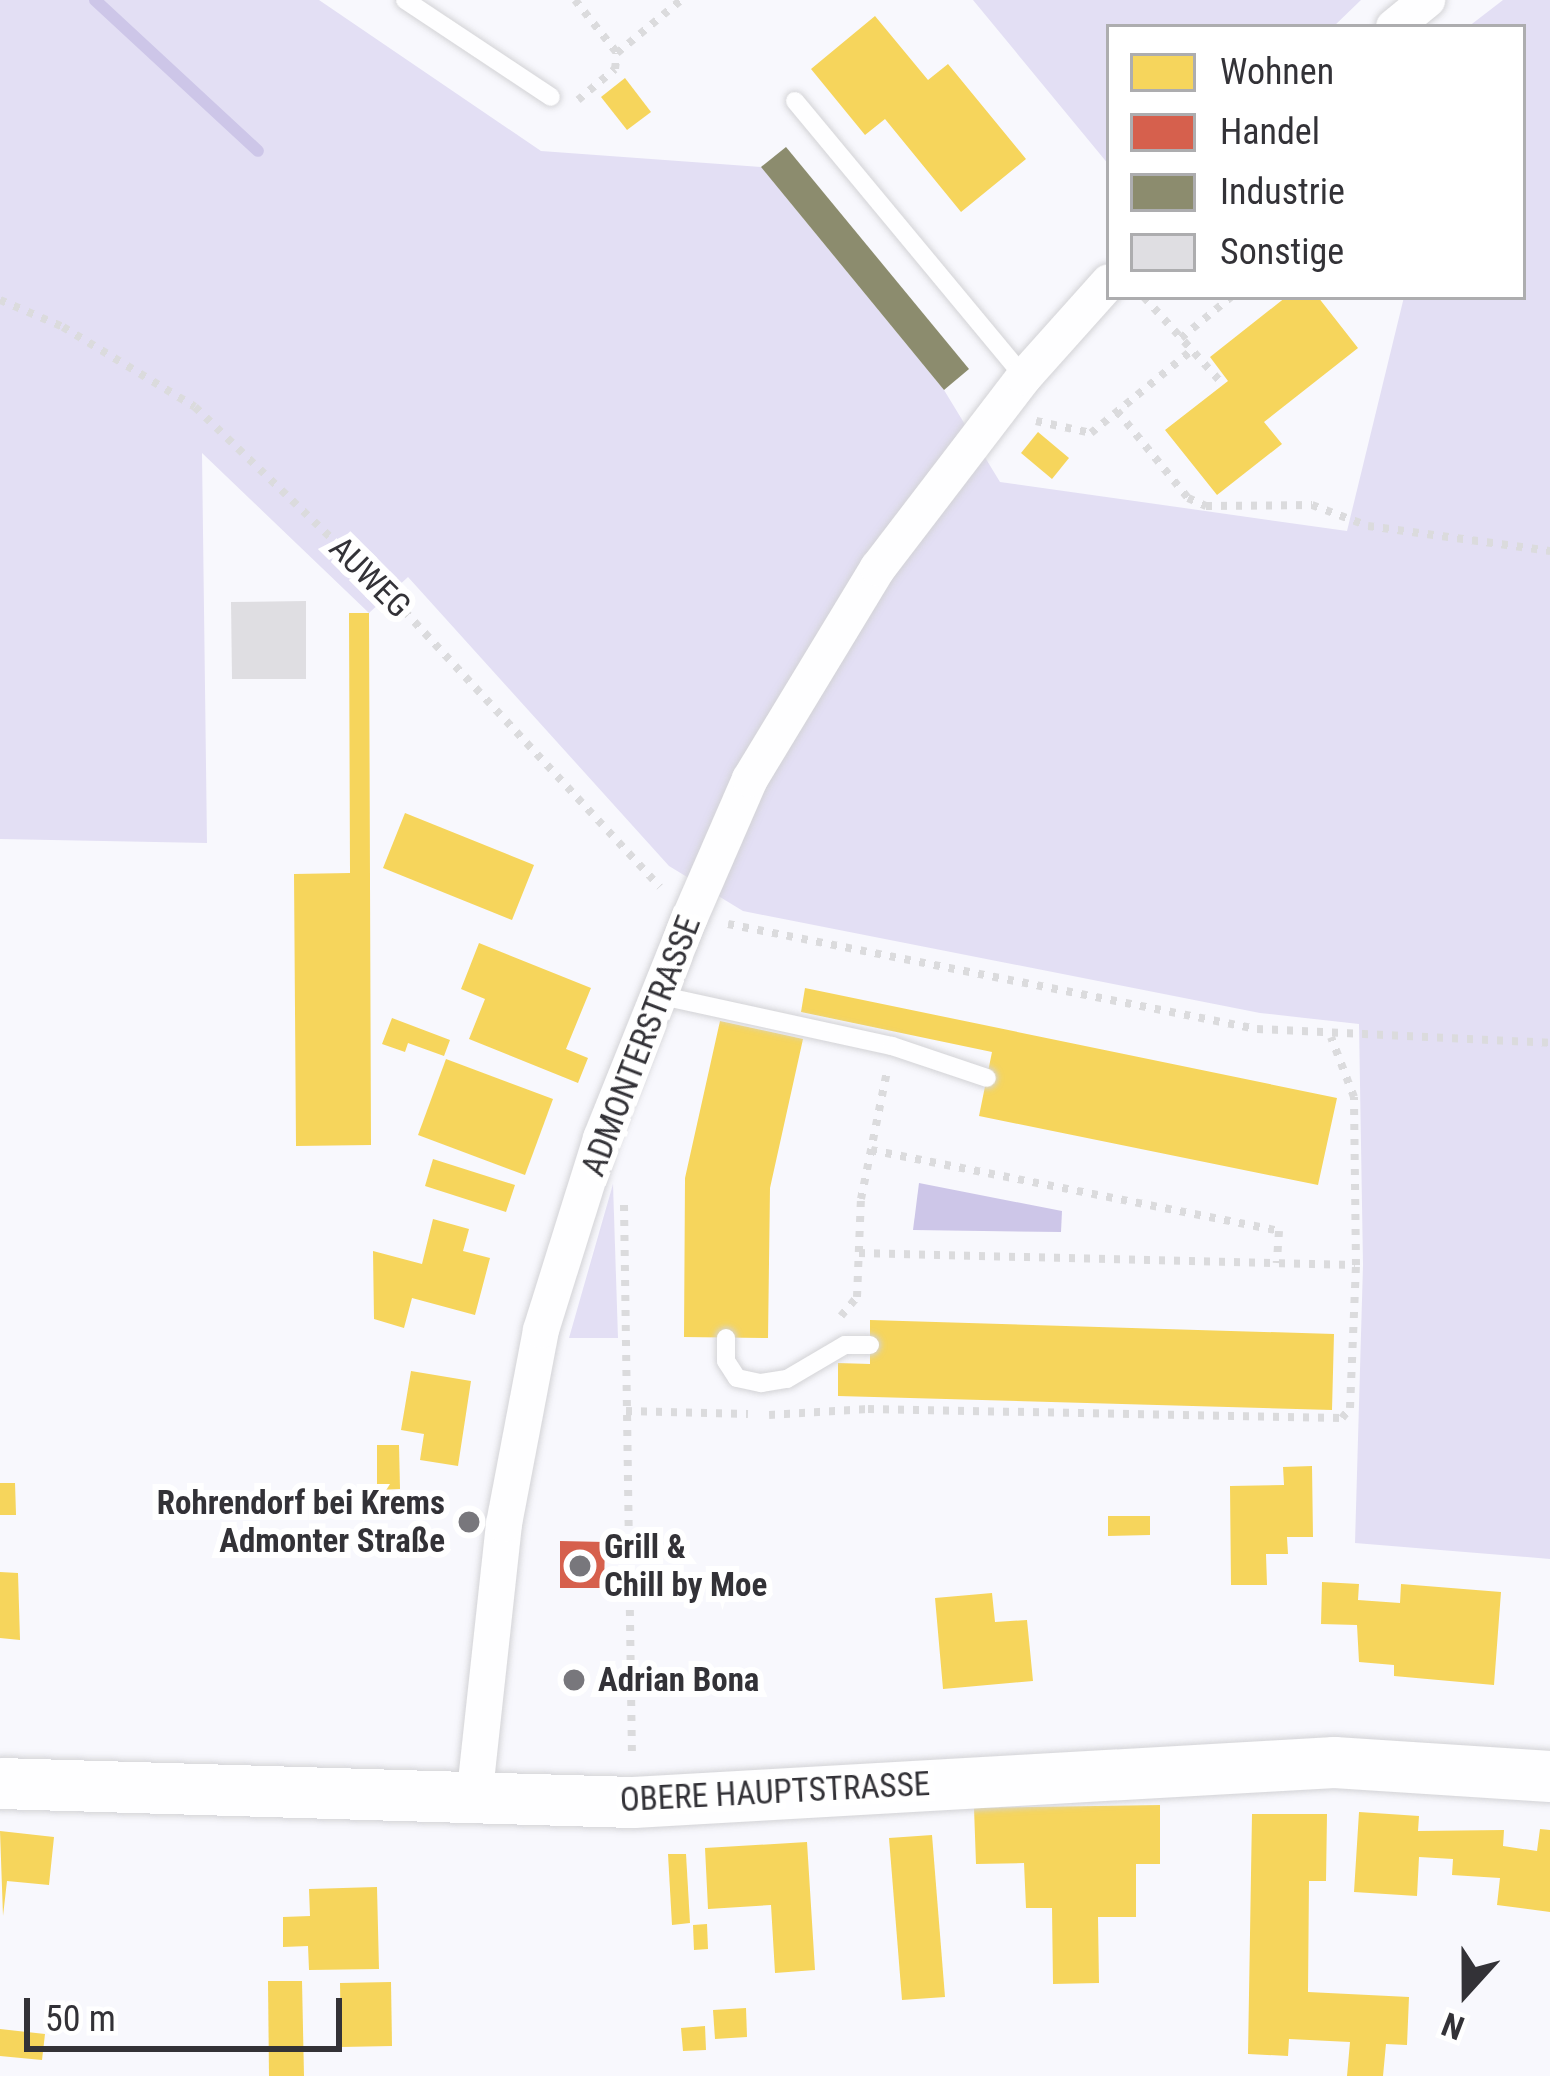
<!DOCTYPE html>
<meta charset="utf-8">
<style>
body{margin:0}
#map{position:relative;width:1550px;height:2076px;overflow:hidden;background:#f8f8fd;font-family:"Roboto Condensed",sans-serif}
div>[style]{position:absolute}
[style*='--x']{left:calc(var(--x)*1px);top:calc(var(--y)*1px);width:calc(var(--w)*1px);rotate:calc(var(--a)*1deg)}
.green>*{inset:0;background:#e3dff4}
.water>*{inset:0;background:#cdc6e8}
.homes>*{inset:0;background:#f6d55c}
.shops>*{inset:0;background:#d6604d}
.industry>*{inset:0;background:#8c8c6e}
.stream>*{height:12px;margin:-6px;padding:0 6px;transform-origin:6px;border-radius:6px;background:#cdc6e8}
.building>*{inset:0;background:#dfdee2}
.path>*{height:8px;margin-top:-4px;transform-origin:0;background:repeating-linear-gradient(90deg,#dbdbdd 0 6px,transparent 0 15px)}
.roads{filter:drop-shadow(0 0 3px #d3d3d6) drop-shadow(0 0 3px #d3d3d6)}
.lane>*{height:18px;margin:-9px;padding:0 9px;transform-origin:9px;border-radius:9px;background:#fefeff}
.street>*{height:36px;margin:-18px;padding:0 18px;transform-origin:18px;border-radius:18px;background:#fefeff}
.secondary>*{height:51px;margin:-25.5px;padding:0 25.5px;transform-origin:25.5px;border-radius:25.5px;background:#fefeff}
.dots>*{width:33px;height:33px;translate:-50% -50%;box-sizing:border-box;border:6px solid #fff;border-radius:50%}
span{translate:-50% -50%;white-space:nowrap;text-align:center;line-height:1.15;-webkit-text-stroke:12px #fff;paint-order:stroke}
.street-label{font-size:33px;color:#333237}
.poi-label{font-size:33px;color:#333237;font-weight:700}
.right{translate:-100% -50%;text-align:right}
.left{translate:0 -50%;text-align:left}
.legend{position:absolute;left:1106px;top:24px;width:420px;height:276px;box-sizing:border-box;background:#fff;border:3px solid #adadaf;margin:0;padding:15px 21px;list-style:none;font-size:36px;color:#333237}
.legend li{display:flex;align-items:center;gap:24px;height:60px}
.legend b{width:60px;border:3px solid #adadaf}
.north{position:absolute;left:1406px;top:1932px;width:120px;height:120px;-webkit-text-stroke:9px #fff;paint-order:stroke;rotate:201deg;font-size:33px;font-weight:700;line-height:48px;text-align:center;color:#333237}
.north::after{content:'';display:block;margin:auto;width:42px;height:54px;background:#333237;clip-path:polygon(50% 0,100% 100%,50% 72%,0 100%)}
.scale{position:absolute;left:24px;top:1998px;width:318px;height:54px;box-sizing:border-box;border:6px solid #333237;border-top:0;padding-left:15px;font-size:36px;line-height:42px;white-space:nowrap;color:#333237;-webkit-text-stroke:9px #fff;paint-order:stroke}
</style>
<div id="map">
<div class="green">
<div style="clip-path:polygon(0 0,319px 0,541px 151px,761px 167px,944px 390px,1000px 482px,1347px 531px,1404px 297px,1523px 297px,1523px 27px,1468px 27px,1503px 0,1550px 0,1550px 1559px,1355px 1543px,1363px 1265px,1359px 1024px,1260px 1013px,743px 911px,669px 866px,408px 577px,369px 613px,202px 453px,207px 843px,0 839px)"></div>
<div style="clip-path:polygon(973px 0,1361px 0,1333px 27px,1109px 27px,1109px 165px)"></div>
<div style="clip-path:polygon(613px 1184px,618px 1338px,569px 1338px)"></div>
</div>
<div class="water">
<div style="clip-path:polygon(919px 1183px,1062px 1211px,1061px 1232px,913px 1230px)"></div>
</div>
<div class="homes">
<div style="clip-path:polygon(875px 16px,928px 80px,948px 64px,1026px 159px,961px 212px,885px 119px,865px 135px,811px 69px)"></div>
<div style="clip-path:polygon(625px 78px,651px 112px,627px 130px,601px 97px)"></div>
<div style="clip-path:polygon(1286px 297px,1318px 297px,1358px 348px,1264px 422px,1282px 444px,1217px 495px,1165px 430px,1228px 381px,1210px 357px)"></div>
<div style="clip-path:polygon(1038px 432px,1069px 458px,1052px 479px,1021px 453px)"></div>
<div style="clip-path:polygon(349px 613px,369px 613px,371px 1145px,296px 1146px,294px 874px,350px 873px)"></div>
<div style="clip-path:polygon(405px 813px,534px 865px,512px 920px,383px 868px)"></div>
<div style="clip-path:polygon(479px 943px,591px 988px,566px 1049px,588px 1058px,578px 1083px,469px 1039px,485px 999px,461px 989px)"></div>
<div style="clip-path:polygon(805px 988px,1337px 1098px,1318px 1185px,979px 1116px,992px 1052px,801px 1012px)"></div>
<div style="clip-path:polygon(392px 1018px,450px 1040px,444px 1056px,408px 1043px,405px 1052px,382px 1044px)"></div>
<div style="clip-path:polygon(720px 1021px,803px 1039px,770px 1188px,768px 1338px,684px 1337px,685px 1178px)"></div>
<div style="clip-path:polygon(446px 1059px,553px 1099px,525px 1175px,418px 1135px)"></div>
<div style="clip-path:polygon(433px 1159px,515px 1185px,506px 1212px,425px 1186px)"></div>
<div style="clip-path:polygon(433px 1219px,469px 1229px,463px 1251px,490px 1258px,475px 1315px,412px 1298px,404px 1328px,374px 1319px,373px 1251px,422px 1264px)"></div>
<div style="clip-path:polygon(870px 1320px,1334px 1334px,1332px 1410px,838px 1396px,838px 1363px,870px 1364px)"></div>
<div style="clip-path:polygon(411px 1371px,471px 1381px,458px 1466px,420px 1460px,424px 1434px,401px 1430px)"></div>
<div style="clip-path:polygon(377px 1445px,399px 1445px,400px 1489px,377px 1490px)"></div>
<div style="clip-path:polygon(1312px 1466px,1313px 1537px,1287px 1537px,1288px 1554px,1266px 1554px,1267px 1585px,1231px 1585px,1230px 1486px,1284px 1485px,1283px 1467px)"></div>
<div style="clip-path:polygon(0 1483px,15px 1483px,16px 1515px,0 1515px)"></div>
<div style="clip-path:polygon(1108px 1516px,1150px 1516px,1150px 1535px,1108px 1536px)"></div>
<div style="clip-path:polygon(0 1572px,18px 1573px,20px 1640px,0 1638px)"></div>
<div style="clip-path:polygon(1322px 1582px,1359px 1584px,1358px 1600px,1400px 1603px,1401px 1584px,1501px 1592px,1494px 1685px,1394px 1676px,1394px 1665px,1359px 1662px,1357px 1625px,1321px 1624px)"></div>
<div style="clip-path:polygon(992px 1593px,995px 1622px,1027px 1620px,1033px 1681px,943px 1689px,935px 1598px)"></div>
<div style="clip-path:polygon(1160px 1805px,1160px 1864px,1136px 1864px,1136px 1917px,1098px 1917px,1099px 1983px,1053px 1984px,1052px 1908px,1026px 1908px,1024px 1863px,976px 1864px,974px 1808px)"></div>
<div style="clip-path:polygon(1359px 1812px,1419px 1816px,1418px 1831px,1504px 1830px,1503px 1846px,1537px 1851px,1540px 1829px,1550px 1830px,1550px 1912px,1497px 1905px,1500px 1878px,1452px 1875px,1453px 1859px,1419px 1857px,1417px 1896px,1354px 1892px)"></div>
<div style="clip-path:polygon(1252px 1814px,1327px 1814px,1326px 1881px,1309px 1881px,1308px 1992px,1409px 1997px,1407px 2045px,1386px 2044px,1383px 2076px,1347px 2076px,1350px 2042px,1289px 2039px,1288px 2056px,1248px 2054px)"></div>
<div style="clip-path:polygon(0 1831px,54px 1837px,49px 1885px,7px 1881px,3px 1916px)"></div>
<div style="clip-path:polygon(932px 1835px,945px 1997px,902px 2000px,889px 1838px)"></div>
<div style="clip-path:polygon(807px 1842px,815px 1970px,775px 1973px,771px 1905px,708px 1909px,705px 1848px)"></div>
<div style="clip-path:polygon(668px 1854px,686px 1854px,690px 1923px,672px 1925px)"></div>
<div style="clip-path:polygon(377px 1887px,379px 1969px,309px 1970px,308px 1946px,283px 1947px,283px 1917px,310px 1916px,309px 1889px)"></div>
<div style="clip-path:polygon(707px 1924px,708px 1949px,694px 1950px,693px 1925px)"></div>
<div style="clip-path:polygon(268px 1981px,302px 1981px,304px 2076px,269px 2076px)"></div>
<div style="clip-path:polygon(391px 1982px,392px 2046px,341px 2047px,340px 1983px)"></div>
<div style="clip-path:polygon(746px 2008px,747px 2037px,715px 2039px,713px 2010px)"></div>
<div style="clip-path:polygon(705px 2026px,706px 2050px,683px 2051px,681px 2028px)"></div>
<div style="clip-path:polygon(0 2029px,45px 2034px,42px 2060px,0 2056px)"></div>
</div>
<div class="shops">
<div style="clip-path:polygon(560px 1541px,605px 1542px,604px 1588px,560px 1588px)"></div>
</div>
<div class="industry">
<div style="clip-path:polygon(786px 147px,969px 369px,944px 390px,761px 167px)"></div>
</div>
<div class="stream">
<div style="--x:95;--y:0;--w:222;--a:42.8"></div>
</div>
<div class="building">
<div style="clip-path:polygon(306px 601px,306px 679px,232px 679px,231px 602px)"></div>
</div>
<div class="path">
<div style="--x:575;--y:0;--w:68;--a:51.6"></div>
<div style="--x:617;--y:53;--w:83;--a:-39.6"></div>
<div style="--x:578;--y:100;--w:48;--a:-40"></div>
<div style="--x:615;--y:69;--w:16;--a:-83"></div>
<div style="--x:1144;--y:297;--w:112;--a:47.9"></div>
<div style="--x:0;--y:300;--w:69;--a:23.2"></div>
<div style="--x:63;--y:327;--w:154;--a:31.2"></div>
<div style="--x:195;--y:407;--w:262;--a:43.9"></div>
<div style="--x:384;--y:589;--w:406;--a:47.2"></div>
<div style="--x:1181;--y:338;--w:65;--a:-39.4"></div>
<div style="--x:1117;--y:411;--w:112;--a:50.8"></div>
<div style="--x:1188;--y:498;--w:20;--a:24"></div>
<div style="--x:1206;--y:506;--w:106;--a:-0.5"></div>
<div style="--x:1312;--y:505;--w:60;--a:20.6"></div>
<div style="--x:1368;--y:526;--w:184;--a:7.8"></div>
<div style="--x:1036;--y:421;--w:56;--a:12.3"></div>
<div style="--x:1091;--y:433;--w:131;--a:-39.4"></div>
<div style="--x:728;--y:924;--w:539;--a:11.23"></div>
<div style="--x:1257;--y:1029;--w:293;--a:2.7"></div>
<div style="--x:871;--y:1150;--w:416;--a:11.2"></div>
<div style="--x:1279;--y:1231;--w:32;--a:94"></div>
<div style="--x:624;--y:1205;--w:555;--a:89.17"></div>
<div style="--x:859;--y:1253;--w:496;--a:1.4"></div>
<div style="--x:841;--y:1316;--w:25;--a:-50"></div>
<div style="--x:857;--y:1297;--w:98;--a:-87.7"></div>
<div style="--x:861;--y:1199;--w:131;--a:-78.5"></div>
<div style="--x:626;--y:1411;--w:122;--a:1.4"></div>
<div style="--x:769;--y:1415;--w:99;--a:-3.5"></div>
<div style="--x:868;--y:1409;--w:474;--a:1.1"></div>
<div style="--x:1342;--y:1418;--w:13;--a:-51"></div>
<div style="--x:1350;--y:1408;--w:143;--a:-87.6"></div>
<div style="--x:1356;--y:1265;--w:168;--a:-90.7"></div>
<div style="--x:1354;--y:1097;--w:64;--a:-111"></div>
</div>
<div class="roads">
<div class="lane">
<div style="--x:405;--y:0;--w:175;--a:33.6"></div>
<div style="--x:795;--y:101;--w:359;--a:50.3"></div>
<div style="--x:658;--y:995;--w:239;--a:12.3"></div>
<div style="--x:892;--y:1046;--w:100;--a:18.6"></div>
<div style="--x:726;--y:1338;--w:23;--a:90"></div>
<div style="--x:726;--y:1361;--w:20;--a:57"></div>
<div style="--x:737;--y:1378;--w:25;--a:12"></div>
<div style="--x:761;--y:1383;--w:26;--a:-9"></div>
<div style="--x:787;--y:1379;--w:67;--a:-30.4"></div>
<div style="--x:845;--y:1345;--w:25;--a:0"></div>
</div>
<div class="street">
<div style="--x:1394;--y:27;--w:43;--a:-39.3"></div>
<div style="--x:474;--y:1800;--w:278;--a:-83.8"></div>
<div style="--x:504;--y:1524;--w:197;--a:-79.2"></div>
<div style="--x:541;--y:1330;--w:201;--a:-72.6"></div>
<div style="--x:601;--y:1138;--w:238;--a:-68.1"></div>
<div style="--x:690;--y:917;--w:150;--a:-66.5"></div>
<div style="--x:750;--y:779;--w:247;--a:-58.8"></div>
<div style="--x:878;--y:568;--w:240;--a:-52.6"></div>
<div style="--x:1024;--y:377;--w:127;--a:-48.2"></div>
</div>
<div class="secondary">
<div style="--x:0;--y:1783;--w:633;--a:1.72"></div>
<div style="--x:633;--y:1802;--w:702;--a:-3.27"></div>
<div style="--x:1334;--y:1762;--w:216;--a:3.7"></div>
</div>
</div>
<div class="dots">
<div style="left:469px;top:1522px;background:#78777c"></div>
<div style="left:580px;top:1566px;background:#78777c"></div>
<div style="left:574px;top:1680px;background:#78777c"></div>
</div>
<div class="street-label">
<span style="left:370px;top:577px;rotate:45deg">AUWEG</span>
<span style="left:641px;top:1046px;rotate:-69deg">ADMONTERSTRASSE</span>
<span style="left:775px;top:1792px;rotate:-3deg">OBERE HAUPTSTRASSE</span>
</div>
<div class="poi-label">
<span class="right" style="left:445px;top:1522px">Rohrendorf bei Krems<br>Admonter Straße</span>
<span class="left" style="left:604px;top:1566px">Grill &amp;<br>Chill by Moe</span>
<span class="left" style="left:598px;top:1680px">Adrian Bona</span>
</div>
<ul class="legend">
<li><b style="height:33px;background:#f6d55c"></b>Wohnen</li>
<li><b style="height:33px;background:#d6604d"></b>Handel</li>
<li><b style="height:33px;background:#8c8c6e"></b>Industrie</li>
<li><b style="height:33px;background:#dfdee2"></b>Sonstige</li>
</ul>
<div class="north">N</div>
<div class="scale">50 m</div>
</div>
